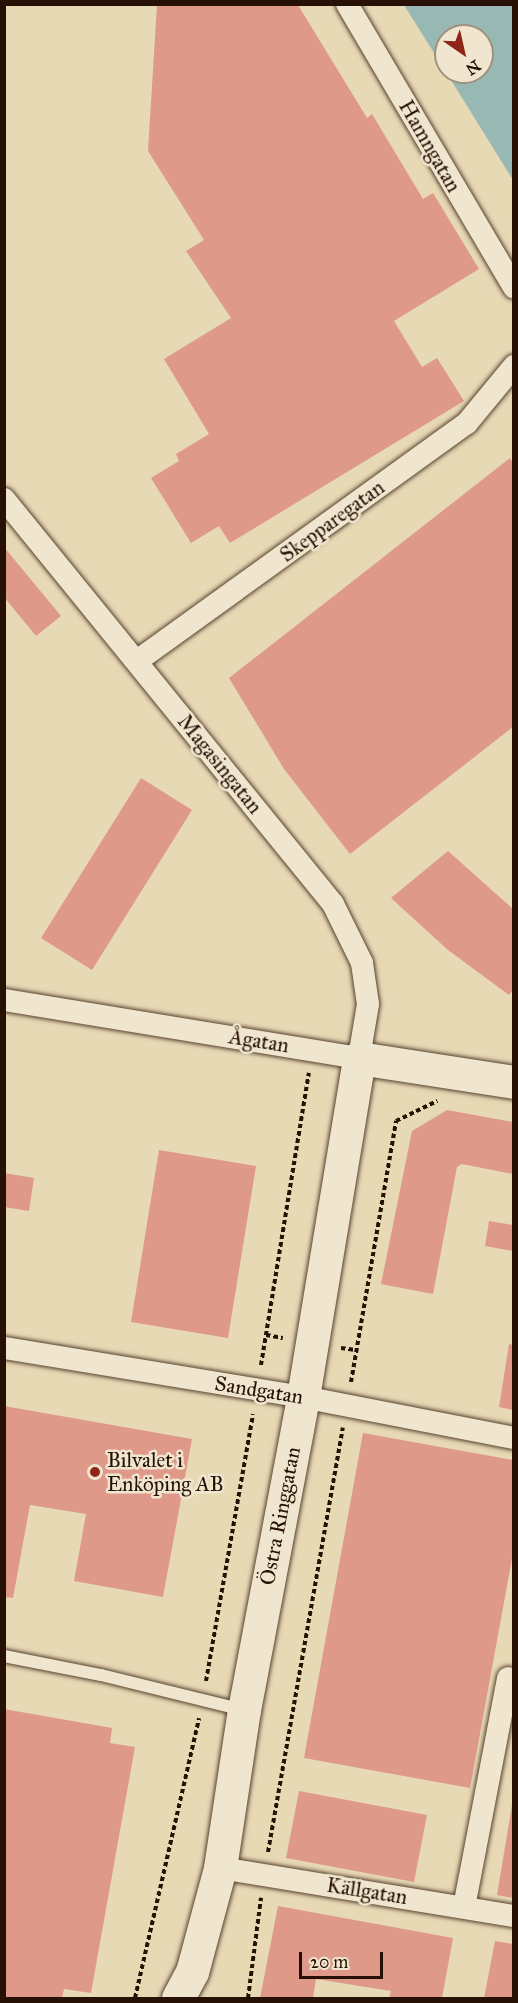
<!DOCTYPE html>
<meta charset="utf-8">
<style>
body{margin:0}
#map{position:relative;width:518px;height:2003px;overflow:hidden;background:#e8d9b5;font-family:"IM FELL Great Primer",serif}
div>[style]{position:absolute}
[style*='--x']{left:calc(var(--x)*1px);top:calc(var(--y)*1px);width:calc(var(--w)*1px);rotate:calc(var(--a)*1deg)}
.water>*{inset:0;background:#98b9b3}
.building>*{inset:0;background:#de9989}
.path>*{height:4px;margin-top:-2px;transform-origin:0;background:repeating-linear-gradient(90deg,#271104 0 4.5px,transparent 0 7.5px)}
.roads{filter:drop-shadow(0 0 2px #574330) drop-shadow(0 0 2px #574330)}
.lane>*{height:12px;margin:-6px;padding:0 6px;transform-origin:6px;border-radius:6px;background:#f0e6cf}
.street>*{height:22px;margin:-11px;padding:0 11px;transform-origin:11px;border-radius:11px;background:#f0e6cf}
.secondary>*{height:33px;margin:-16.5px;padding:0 16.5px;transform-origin:16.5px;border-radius:16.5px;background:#f0e6cf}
.dots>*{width:16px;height:16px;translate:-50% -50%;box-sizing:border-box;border:3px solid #f0e6cf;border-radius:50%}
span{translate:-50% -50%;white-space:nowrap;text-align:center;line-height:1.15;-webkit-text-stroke:5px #f0e6cf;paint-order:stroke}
.street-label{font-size:21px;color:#271104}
.poi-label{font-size:21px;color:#271104}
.left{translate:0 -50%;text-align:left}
.frame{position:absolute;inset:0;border:6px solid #271104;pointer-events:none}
.north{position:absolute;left:434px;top:24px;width:60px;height:60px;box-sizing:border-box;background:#f0e6cf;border:2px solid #a0917e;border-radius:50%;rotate:146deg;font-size:16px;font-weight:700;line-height:24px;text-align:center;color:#271104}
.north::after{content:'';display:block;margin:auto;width:21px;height:27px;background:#8f2418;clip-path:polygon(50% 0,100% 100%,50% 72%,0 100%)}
.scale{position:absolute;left:299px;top:1952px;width:84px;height:27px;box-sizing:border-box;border:3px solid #271104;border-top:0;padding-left:8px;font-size:18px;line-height:21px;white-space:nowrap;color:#271104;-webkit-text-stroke:4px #f0e6cf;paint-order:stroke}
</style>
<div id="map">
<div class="water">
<div style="clip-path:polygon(404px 5px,513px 5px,513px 180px,446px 72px,482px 72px,482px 36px,446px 36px,446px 72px)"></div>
</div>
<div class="building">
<div style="clip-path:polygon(157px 5px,298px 5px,367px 118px,372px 114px,423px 199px,433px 193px,479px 269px,394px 321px,422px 367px,437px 358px,464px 401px,230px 543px,219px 526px,191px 543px,151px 478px,179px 461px,176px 454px,209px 434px,164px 359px,231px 318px,186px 251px,204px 240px,148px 151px)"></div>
<div style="clip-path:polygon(510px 458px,513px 463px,513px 727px,350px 854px,284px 769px,229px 678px)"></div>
<div style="clip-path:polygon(4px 547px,61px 616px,36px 636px,4px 597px)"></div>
<div style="clip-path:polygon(141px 778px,192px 810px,92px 970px,41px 938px)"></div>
<div style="clip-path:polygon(448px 851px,513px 909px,513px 990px,509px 995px,448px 950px,391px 898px)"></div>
<div style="clip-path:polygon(447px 1110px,513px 1122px,513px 1174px,462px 1164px,457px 1167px,433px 1294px,381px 1284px,412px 1131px)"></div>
<div style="clip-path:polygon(159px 1150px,256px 1166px,228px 1338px,131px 1322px)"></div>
<div style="clip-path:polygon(4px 1173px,34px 1178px,29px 1211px,4px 1207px)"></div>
<div style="clip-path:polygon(489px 1221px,513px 1225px,513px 1251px,485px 1246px)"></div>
<div style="clip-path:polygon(509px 1344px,513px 1345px,513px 1410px,499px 1407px)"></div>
<div style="clip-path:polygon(4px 1406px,192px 1439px,163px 1597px,74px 1581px,86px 1514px,30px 1505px,13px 1598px,4px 1597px)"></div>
<div style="clip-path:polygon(363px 1433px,513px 1460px,513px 1553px,470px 1788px,304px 1758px)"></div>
<div style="clip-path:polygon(4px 1709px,112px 1728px,110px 1743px,135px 1747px,91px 1993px,64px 1989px,62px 1998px,4px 1998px)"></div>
<div style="clip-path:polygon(299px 1791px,427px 1815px,414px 1882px,286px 1858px)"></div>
<div style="clip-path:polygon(512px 1805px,513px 1805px,513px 1898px,497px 1895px)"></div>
<div style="clip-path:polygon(278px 1906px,453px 1938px,442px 1998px,389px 1998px,391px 1991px,316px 1979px,313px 1998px,260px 1998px)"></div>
<div style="clip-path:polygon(495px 1941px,513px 1944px,513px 1998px,484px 1998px)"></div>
</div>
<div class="path">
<div style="--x:266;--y:1335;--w:17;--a:10"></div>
<div style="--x:341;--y:1348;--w:15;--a:8"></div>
<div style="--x:261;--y:1365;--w:296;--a:-80.7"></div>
<div style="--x:351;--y:1382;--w:265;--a:-80.2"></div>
<div style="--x:396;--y:1121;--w:46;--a:-26"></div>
<div style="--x:206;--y:1681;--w:271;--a:-80"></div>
<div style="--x:268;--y:1852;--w:431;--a:-80"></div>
<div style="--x:135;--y:1998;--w:287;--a:-77.1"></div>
<div style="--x:248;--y:1998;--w:101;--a:-82.6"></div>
</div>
<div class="roads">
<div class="lane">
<div style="--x:4;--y:1656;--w:99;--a:11.1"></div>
<div style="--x:101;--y:1675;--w:146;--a:13.8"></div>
</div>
<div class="street">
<div style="--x:347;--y:4;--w:329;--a:59.5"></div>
<div style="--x:4;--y:499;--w:522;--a:50.91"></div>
<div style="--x:333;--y:904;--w:66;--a:63.8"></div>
<div style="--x:362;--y:963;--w:41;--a:81.7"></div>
<div style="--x:368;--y:1004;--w:55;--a:99.5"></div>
<div style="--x:359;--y:1058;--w:360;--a:-170.7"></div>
<div style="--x:137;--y:661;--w:407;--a:-35.8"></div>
<div style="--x:467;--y:423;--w:74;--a:-50.5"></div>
<div style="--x:4;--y:1348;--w:303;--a:9.3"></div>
<div style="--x:303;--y:1397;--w:215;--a:11"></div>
<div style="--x:220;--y:1868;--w:298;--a:9.3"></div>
<div style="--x:464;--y:1907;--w:233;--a:-79.1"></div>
</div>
<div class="secondary">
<div style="--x:178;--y:1998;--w:30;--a:-62"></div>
<div style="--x:192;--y:1972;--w:108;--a:-74.9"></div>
<div style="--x:220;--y:1868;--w:160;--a:-81.4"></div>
<div style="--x:244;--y:1710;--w:319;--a:-79.3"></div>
<div style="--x:303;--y:1397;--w:344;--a:-80.6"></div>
<div style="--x:359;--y:1058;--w:157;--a:8.8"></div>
</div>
</div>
<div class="dots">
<div style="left:95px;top:1472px;background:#8f2418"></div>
</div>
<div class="street-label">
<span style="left:430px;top:146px;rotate:60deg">Hamngatan</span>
<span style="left:332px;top:521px;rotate:-36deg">Skepparegatan</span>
<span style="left:220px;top:764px;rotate:51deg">Magasingatan</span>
<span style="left:259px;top:1041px;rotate:9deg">Ågatan</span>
<span style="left:259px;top:1390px;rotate:9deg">Sandgatan</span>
<span style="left:280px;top:1516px;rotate:-79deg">Östra Ringgatan</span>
<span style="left:367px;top:1891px;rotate:9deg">Källgatan</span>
</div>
<div class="poi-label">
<span class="left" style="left:107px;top:1472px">Bilvalet i<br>Enköping AB</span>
</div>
<div class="frame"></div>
<div class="north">N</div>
<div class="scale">20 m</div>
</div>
